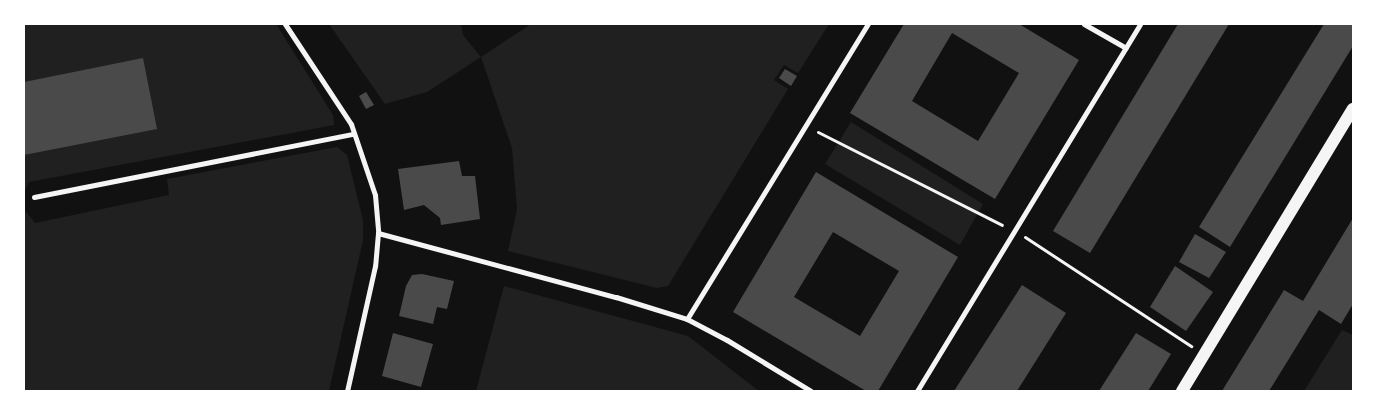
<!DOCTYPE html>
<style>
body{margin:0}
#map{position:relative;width:1377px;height:415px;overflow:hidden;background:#111;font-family:"Fira Sans Condensed",sans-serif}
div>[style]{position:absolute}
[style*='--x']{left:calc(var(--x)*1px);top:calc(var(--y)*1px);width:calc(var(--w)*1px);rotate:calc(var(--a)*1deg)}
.green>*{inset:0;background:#202020}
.building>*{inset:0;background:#4a4a4a}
.path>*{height:3px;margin:-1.5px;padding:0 1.5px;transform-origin:1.5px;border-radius:1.5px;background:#f5f5f5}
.minor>*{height:5px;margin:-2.5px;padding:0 2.5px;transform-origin:2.5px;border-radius:2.5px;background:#f5f5f5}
.primary>*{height:12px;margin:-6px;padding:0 6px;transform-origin:6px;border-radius:6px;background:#f5f5f5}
span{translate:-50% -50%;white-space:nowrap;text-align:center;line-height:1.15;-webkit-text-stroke:5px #fff;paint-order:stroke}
.frame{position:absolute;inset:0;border:25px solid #fff;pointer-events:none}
</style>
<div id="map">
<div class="green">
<div style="clip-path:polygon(24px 24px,276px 24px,333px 115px,334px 125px,29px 182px,24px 192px)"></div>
<div style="clip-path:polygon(329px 24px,461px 24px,463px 35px,481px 57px,531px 24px,829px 24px,798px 73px,784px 65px,774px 80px,788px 89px,668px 286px,657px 288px,508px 251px,517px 209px,512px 148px,481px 57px,427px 92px,385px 104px)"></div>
<div style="clip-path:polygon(851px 122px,983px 204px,960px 245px,825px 164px)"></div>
<div style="clip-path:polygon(337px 147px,347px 155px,363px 220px,363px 240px,329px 391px,24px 391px,24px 209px,35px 223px,169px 195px,167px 179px)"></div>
<div style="clip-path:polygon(504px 286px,688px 336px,759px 391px,476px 391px)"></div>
<div style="clip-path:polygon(1342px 330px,1353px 335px,1353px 391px,1304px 391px)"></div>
</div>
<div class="building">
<div style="clip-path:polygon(evenodd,904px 24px,1019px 24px,1079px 60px,995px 199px,850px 113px,904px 24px,952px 33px,1019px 73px,978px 141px,912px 101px,952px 33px)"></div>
<div style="clip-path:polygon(1178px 24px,1229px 24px,1090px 253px,1053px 231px)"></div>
<div style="clip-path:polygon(1324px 24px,1353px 24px,1353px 46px,1230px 247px,1199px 227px)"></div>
<div style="clip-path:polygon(143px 58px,157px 129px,24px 155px,24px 82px)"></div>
<div style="clip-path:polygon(785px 69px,797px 76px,791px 86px,779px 78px)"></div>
<div style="clip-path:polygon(366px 92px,374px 105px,366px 109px,359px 96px)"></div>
<div style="clip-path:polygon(459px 161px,462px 176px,475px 176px,480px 219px,441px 225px,440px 218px,424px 205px,404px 210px,398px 169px)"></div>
<div style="clip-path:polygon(evenodd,816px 172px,958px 257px,878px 391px,866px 391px,733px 312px,816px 172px,833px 232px,899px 271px,860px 336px,794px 297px,833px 232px)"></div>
<div style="clip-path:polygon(1353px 218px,1353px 304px,1341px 324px,1319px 310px,1269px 391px,1222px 391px,1284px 290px,1303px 301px)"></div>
<div style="clip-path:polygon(1195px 234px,1226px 252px,1209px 278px,1179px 262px)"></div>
<div style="clip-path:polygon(1175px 266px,1213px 292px,1186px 331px,1150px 307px)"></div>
<div style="clip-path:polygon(422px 274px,454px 281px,447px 309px,437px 307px,433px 324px,399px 316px,406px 286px,412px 275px)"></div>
<div style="clip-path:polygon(1022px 285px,1066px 313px,1017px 391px,954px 391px)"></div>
<div style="clip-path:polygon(393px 333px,433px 344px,421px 387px,382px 376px)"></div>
<div style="clip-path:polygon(1136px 333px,1171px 354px,1148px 391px,1099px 391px)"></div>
</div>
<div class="path">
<div style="--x:818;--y:132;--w:206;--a:26.8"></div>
<div style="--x:1025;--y:237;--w:199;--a:33.3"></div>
</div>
<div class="minor">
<div style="--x:285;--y:24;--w:120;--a:56.6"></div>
<div style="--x:351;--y:124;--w:75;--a:71.3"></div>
<div style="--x:375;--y:195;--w:38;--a:85"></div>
<div style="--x:378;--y:233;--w:33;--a:95"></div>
<div style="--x:375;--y:266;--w:128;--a:102.6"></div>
<div style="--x:1084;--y:24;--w:48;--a:29.7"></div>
<div style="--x:34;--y:197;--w:325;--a:-11.2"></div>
<div style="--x:378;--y:233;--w:246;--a:15.1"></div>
<div style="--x:616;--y:297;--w:74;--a:17.2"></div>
<div style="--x:687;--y:319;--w:45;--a:27.7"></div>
<div style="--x:727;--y:340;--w:98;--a:31.3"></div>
<div style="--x:687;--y:319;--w:346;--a:-58.5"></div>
<div style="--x:917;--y:391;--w:429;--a:-58.7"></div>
</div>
<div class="primary">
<div style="--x:1182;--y:391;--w:330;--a:-58.8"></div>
</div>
<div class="frame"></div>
</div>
